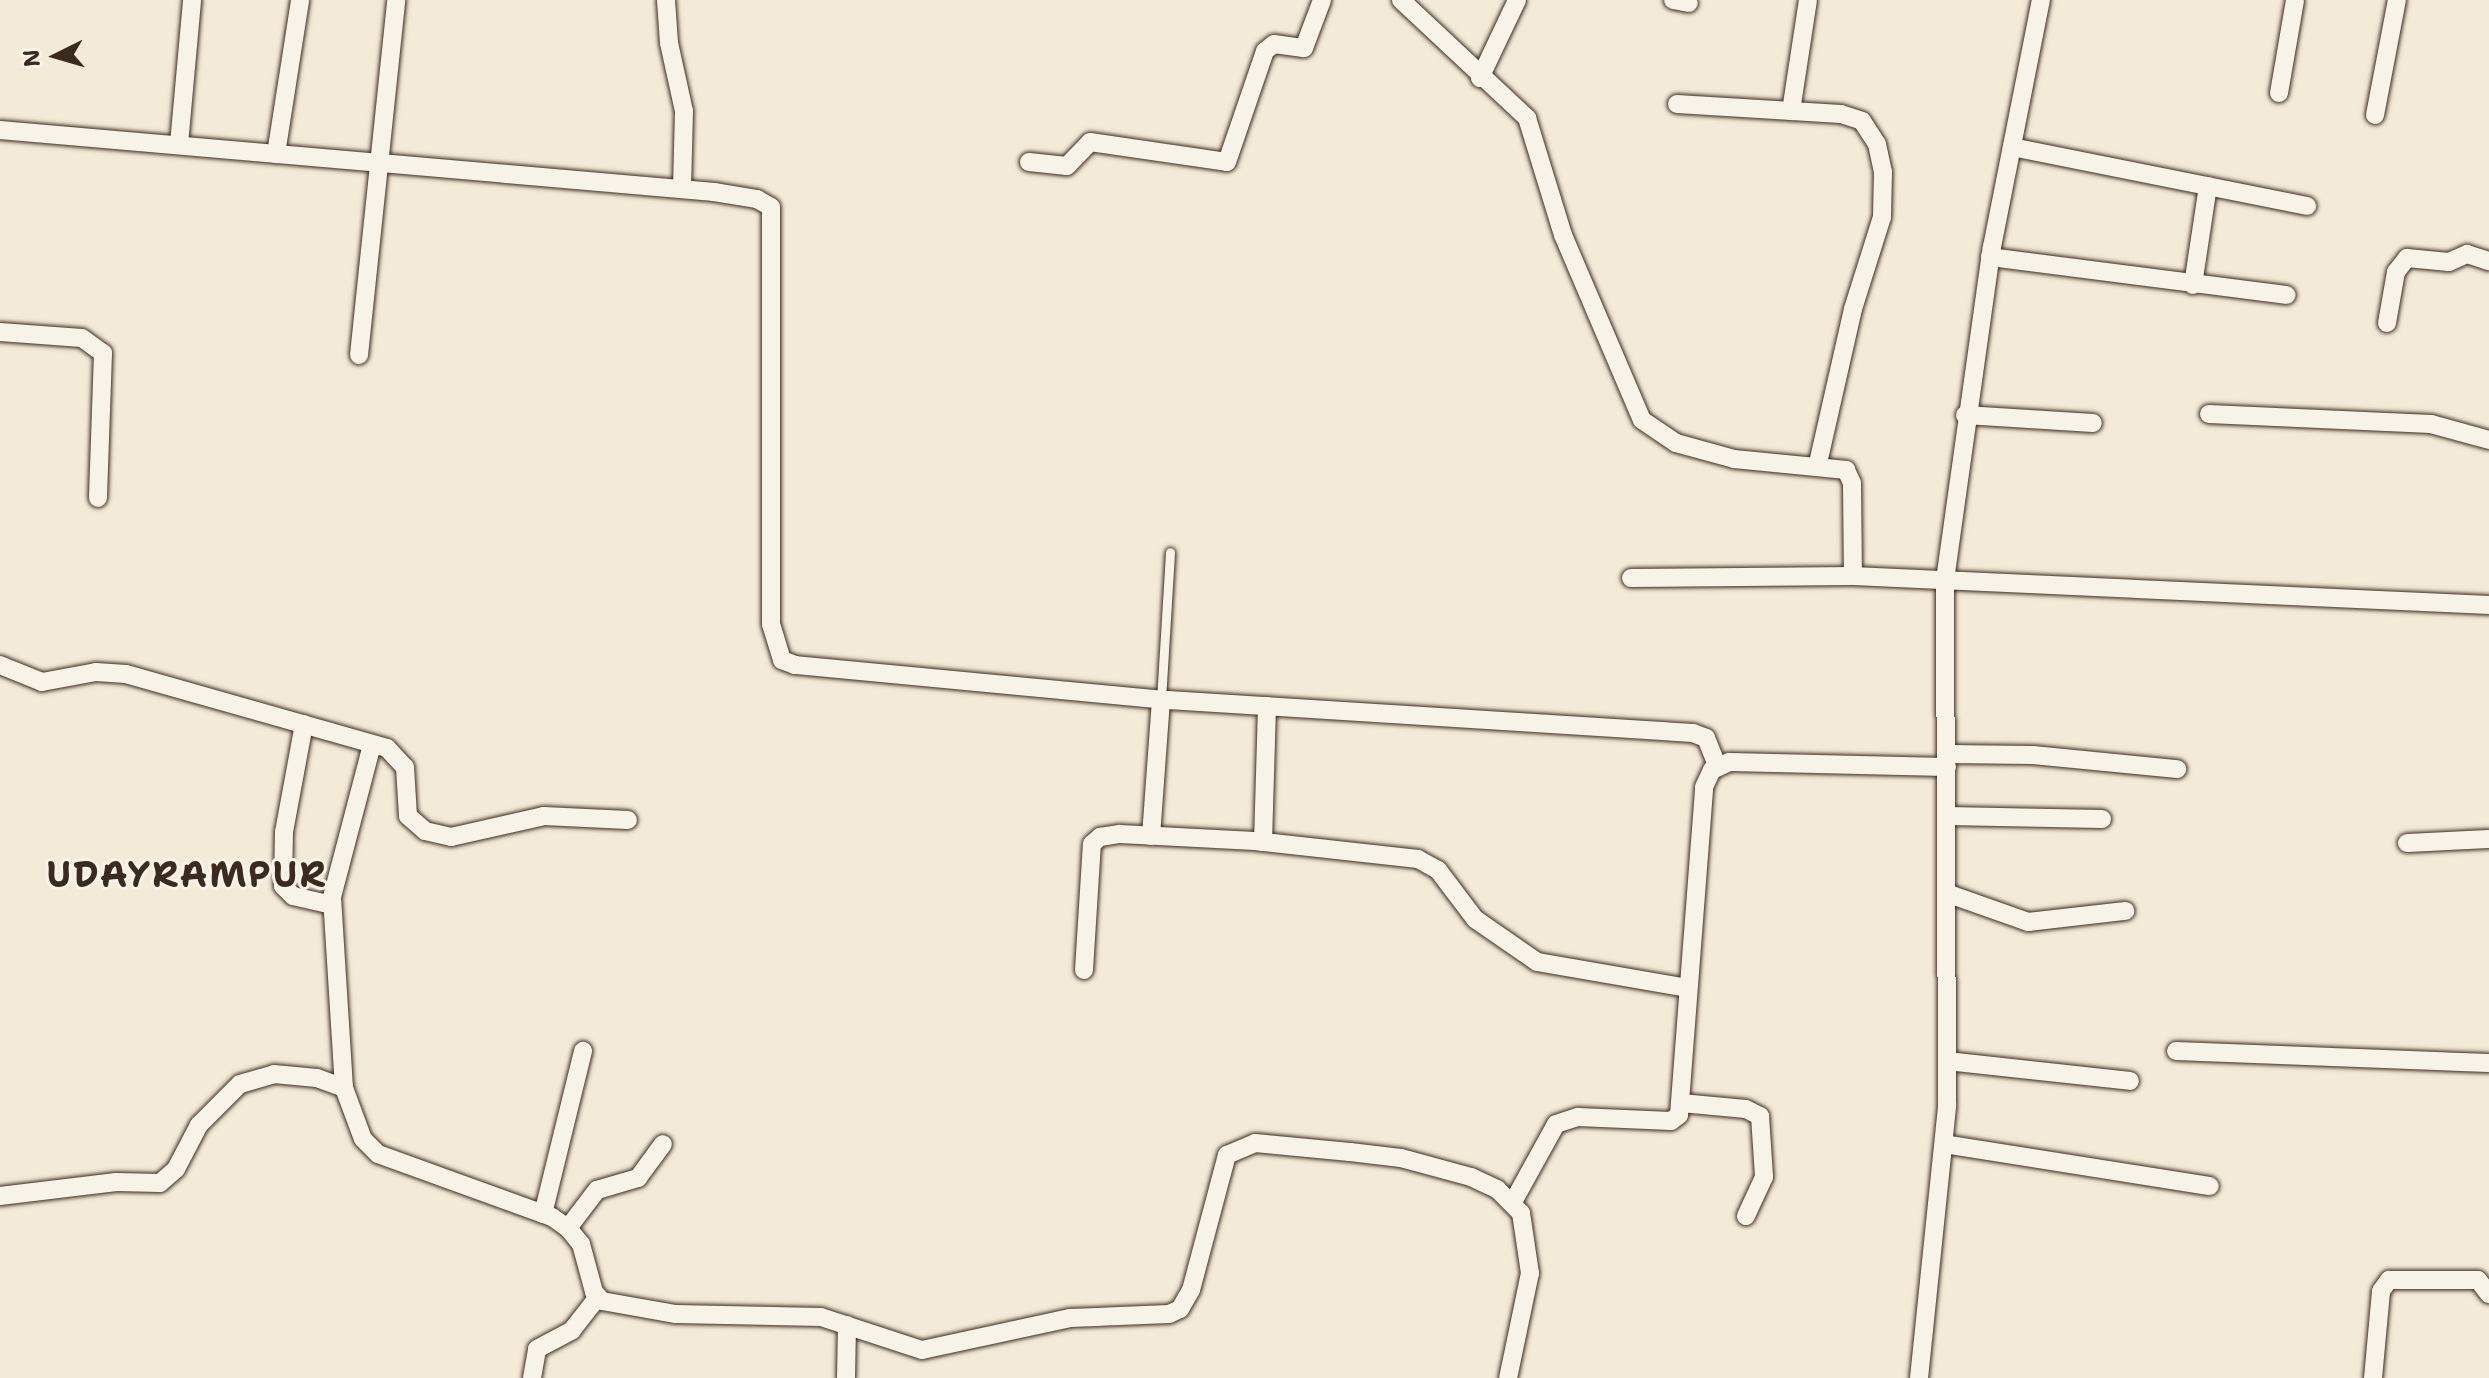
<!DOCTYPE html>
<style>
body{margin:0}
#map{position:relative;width:2489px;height:1378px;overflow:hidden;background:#f4ead8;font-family:"Shantell Sans",sans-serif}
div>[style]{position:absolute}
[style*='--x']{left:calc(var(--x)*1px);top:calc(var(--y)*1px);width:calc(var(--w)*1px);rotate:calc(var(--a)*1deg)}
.roads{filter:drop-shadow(0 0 2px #3b2a1e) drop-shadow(0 0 2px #3b2a1e)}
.service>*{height:9px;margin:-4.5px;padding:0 4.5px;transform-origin:4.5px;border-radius:4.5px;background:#f7f3e8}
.minor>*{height:18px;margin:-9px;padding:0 9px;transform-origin:9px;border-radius:9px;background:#f7f3e8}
span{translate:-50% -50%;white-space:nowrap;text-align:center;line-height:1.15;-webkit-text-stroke:6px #f7f3e8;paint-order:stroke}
.district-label{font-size:36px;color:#3b2a1e;font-weight:700;letter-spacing:2px}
.north{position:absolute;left:16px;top:16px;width:80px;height:80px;-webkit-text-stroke:6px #f7f3e8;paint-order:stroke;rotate:265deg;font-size:22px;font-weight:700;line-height:32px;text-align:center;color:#3b2a1e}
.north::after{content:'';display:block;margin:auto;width:28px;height:36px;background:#3b2a1e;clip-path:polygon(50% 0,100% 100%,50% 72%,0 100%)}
</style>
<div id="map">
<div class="roads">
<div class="service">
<div style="--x:1161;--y:700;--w:148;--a:-86.5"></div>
</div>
<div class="minor">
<div style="--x:666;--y:0;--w:43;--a:86"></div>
<div style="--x:669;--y:43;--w:70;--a:77.6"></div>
<div style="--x:684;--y:111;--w:78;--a:91.5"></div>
<div style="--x:1401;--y:0;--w:173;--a:43.1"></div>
<div style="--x:1527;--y:118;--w:122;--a:72.9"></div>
<div style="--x:1563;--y:235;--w:201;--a:66.9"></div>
<div style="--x:1642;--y:420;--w:41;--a:34.1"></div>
<div style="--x:1676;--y:443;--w:60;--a:15.4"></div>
<div style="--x:1734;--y:459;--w:113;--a:5.6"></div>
<div style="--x:1846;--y:470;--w:14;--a:65"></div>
<div style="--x:1852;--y:483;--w:93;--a:89.4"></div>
<div style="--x:1673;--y:0;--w:16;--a:11"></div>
<div style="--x:1480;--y:78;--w:86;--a:-64.6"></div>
<div style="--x:2279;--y:93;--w:94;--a:-80.2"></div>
<div style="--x:1677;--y:104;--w:164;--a:3.5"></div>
<div style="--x:1841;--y:114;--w:22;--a:18"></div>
<div style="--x:1862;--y:121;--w:27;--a:57"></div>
<div style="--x:1877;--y:144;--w:29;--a:78"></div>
<div style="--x:1883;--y:172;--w:45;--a:91.3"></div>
<div style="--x:1882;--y:217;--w:96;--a:107.5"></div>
<div style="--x:1853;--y:309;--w:162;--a:102.8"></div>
<div style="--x:1791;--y:111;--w:112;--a:-81.3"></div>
<div style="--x:2375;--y:115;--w:117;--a:-79.2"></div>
<div style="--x:0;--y:130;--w:717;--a:4.96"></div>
<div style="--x:714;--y:192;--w:44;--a:9.2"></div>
<div style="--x:757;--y:199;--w:16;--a:30"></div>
<div style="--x:771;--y:207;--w:417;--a:90"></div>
<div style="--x:771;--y:624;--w:38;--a:73"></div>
<div style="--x:782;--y:660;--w:14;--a:21"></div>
<div style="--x:795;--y:665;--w:375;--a:5.4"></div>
<div style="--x:1168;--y:700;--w:526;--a:3.6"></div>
<div style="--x:1693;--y:733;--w:14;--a:21"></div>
<div style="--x:1706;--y:738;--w:29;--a:68"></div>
<div style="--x:179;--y:144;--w:145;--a:-84.8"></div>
<div style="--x:2012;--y:147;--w:301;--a:11.3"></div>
<div style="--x:276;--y:154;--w:156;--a:-81.1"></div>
<div style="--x:1029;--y:162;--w:38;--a:6"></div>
<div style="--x:1067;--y:166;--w:33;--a:-46"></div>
<div style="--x:1090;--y:142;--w:138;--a:8.3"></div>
<div style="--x:1227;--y:162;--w:117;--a:-71.1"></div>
<div style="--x:1265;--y:51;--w:11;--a:-38"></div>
<div style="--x:1274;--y:44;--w:30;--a:8"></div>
<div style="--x:1304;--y:48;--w:51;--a:-69.4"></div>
<div style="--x:1990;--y:257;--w:299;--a:7.3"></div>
<div style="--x:2193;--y:285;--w:100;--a:-81.4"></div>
<div style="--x:2387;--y:323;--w:52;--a:-80"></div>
<div style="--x:2396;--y:272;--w:18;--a:-52"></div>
<div style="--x:2407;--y:258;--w:42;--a:5.4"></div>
<div style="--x:2449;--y:262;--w:20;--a:-24"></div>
<div style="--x:2467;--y:254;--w:23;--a:18"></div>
<div style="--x:0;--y:332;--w:82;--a:4.2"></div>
<div style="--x:82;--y:338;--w:26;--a:36"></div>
<div style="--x:103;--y:353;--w:145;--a:92"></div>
<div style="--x:359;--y:355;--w:357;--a:-84"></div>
<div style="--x:2209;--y:414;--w:222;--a:2.6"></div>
<div style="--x:2431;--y:424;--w:60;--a:15.4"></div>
<div style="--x:1965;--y:415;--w:128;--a:3.6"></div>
<div style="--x:1631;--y:578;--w:222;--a:-0.5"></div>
<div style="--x:1853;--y:576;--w:637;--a:2.61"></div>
<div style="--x:0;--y:665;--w:45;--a:22"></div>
<div style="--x:42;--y:682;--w:55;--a:-10.5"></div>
<div style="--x:96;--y:672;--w:30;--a:4"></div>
<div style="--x:126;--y:674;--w:271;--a:15.8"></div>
<div style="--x:387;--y:748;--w:26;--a:47"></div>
<div style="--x:405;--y:767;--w:49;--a:86.5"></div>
<div style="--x:408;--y:816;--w:23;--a:41"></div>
<div style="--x:425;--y:831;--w:27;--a:13"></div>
<div style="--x:451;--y:837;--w:95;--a:-12.7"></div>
<div style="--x:544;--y:816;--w:84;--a:2.7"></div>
<div style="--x:304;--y:724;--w:110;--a:100.5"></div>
<div style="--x:284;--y:832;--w:54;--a:91.1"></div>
<div style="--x:283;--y:886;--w:14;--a:45"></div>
<div style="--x:293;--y:896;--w:39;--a:13"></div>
<div style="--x:1947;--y:754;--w:86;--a:0.7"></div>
<div style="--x:2033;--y:755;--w:145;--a:5.6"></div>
<div style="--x:1947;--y:816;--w:155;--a:1.1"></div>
<div style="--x:1151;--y:836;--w:136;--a:-85.8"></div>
<div style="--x:1263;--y:842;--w:136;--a:-88.3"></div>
<div style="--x:2407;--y:843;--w:82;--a:-2.8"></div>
<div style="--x:1949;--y:894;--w:84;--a:19.5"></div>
<div style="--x:2028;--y:922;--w:98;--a:-6.5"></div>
<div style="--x:1084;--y:970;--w:126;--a:-86.4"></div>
<div style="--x:1092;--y:844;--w:11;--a:-41"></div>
<div style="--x:1100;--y:837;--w:20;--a:-9"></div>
<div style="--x:1120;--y:834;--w:135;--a:3"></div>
<div style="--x:1255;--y:841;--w:164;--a:6.3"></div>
<div style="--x:1418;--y:859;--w:23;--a:29"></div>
<div style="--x:1438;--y:870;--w:61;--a:52.9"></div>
<div style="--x:1475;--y:919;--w:75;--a:34.7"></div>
<div style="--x:1537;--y:962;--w:152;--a:9.8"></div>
<div style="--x:2176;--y:1051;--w:313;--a:2.2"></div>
<div style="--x:1947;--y:1061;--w:184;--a:6.2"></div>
<div style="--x:344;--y:1088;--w:191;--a:-93.6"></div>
<div style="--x:332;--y:897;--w:158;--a:-75.3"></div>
<div style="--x:1681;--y:1103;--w:65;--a:5.3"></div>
<div style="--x:1746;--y:1109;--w:16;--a:27"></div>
<div style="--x:1760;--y:1116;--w:61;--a:86.2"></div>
<div style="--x:1764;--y:1177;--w:43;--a:114.8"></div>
<div style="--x:1944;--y:1144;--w:269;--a:9"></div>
<div style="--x:0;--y:1196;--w:117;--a:-6.9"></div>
<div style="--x:116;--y:1182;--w:44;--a:1.3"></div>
<div style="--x:160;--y:1183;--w:21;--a:-41"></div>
<div style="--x:176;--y:1169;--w:50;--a:-62.4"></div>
<div style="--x:199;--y:1125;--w:58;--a:-45"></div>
<div style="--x:240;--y:1084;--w:35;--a:-16"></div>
<div style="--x:274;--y:1074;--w:43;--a:5.3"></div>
<div style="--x:317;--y:1078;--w:29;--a:20"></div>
<div style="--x:344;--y:1088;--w:54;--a:69.6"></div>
<div style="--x:363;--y:1139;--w:21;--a:45"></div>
<div style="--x:378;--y:1154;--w:185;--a:19.9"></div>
<div style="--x:552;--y:1217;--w:19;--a:35"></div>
<div style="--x:568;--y:1228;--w:21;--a:51"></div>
<div style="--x:581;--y:1244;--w:50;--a:74.8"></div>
<div style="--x:594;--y:1292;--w:12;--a:48"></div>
<div style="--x:602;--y:1301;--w:75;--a:10"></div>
<div style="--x:676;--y:1314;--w:145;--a:1.2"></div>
<div style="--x:821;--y:1317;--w:106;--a:18.1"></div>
<div style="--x:922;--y:1350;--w:151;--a:-12.2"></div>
<div style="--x:1070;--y:1318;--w:99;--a:-2.3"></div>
<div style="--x:1169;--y:1314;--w:12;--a:-24"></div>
<div style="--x:1180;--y:1309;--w:22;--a:-60"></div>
<div style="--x:1191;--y:1290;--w:140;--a:-75.1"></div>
<div style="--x:1227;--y:1155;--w:30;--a:-23"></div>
<div style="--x:1255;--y:1143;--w:95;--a:5.4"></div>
<div style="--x:1350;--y:1152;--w:51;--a:6.7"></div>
<div style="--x:1401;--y:1158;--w:73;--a:15.2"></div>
<div style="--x:1471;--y:1177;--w:29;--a:25"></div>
<div style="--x:1497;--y:1189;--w:34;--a:45"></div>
<div style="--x:1521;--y:1213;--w:61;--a:81.5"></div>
<div style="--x:1530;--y:1273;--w:107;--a:101.8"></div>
<div style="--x:1513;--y:1202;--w:89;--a:-61.1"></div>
<div style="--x:1556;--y:1124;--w:23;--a:-18"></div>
<div style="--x:1578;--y:1117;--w:93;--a:2.5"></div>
<div style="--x:1671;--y:1121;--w:10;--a:-37"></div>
<div style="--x:1679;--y:1115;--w:329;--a:-85.6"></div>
<div style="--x:1704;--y:787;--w:19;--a:-65"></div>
<div style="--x:1712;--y:770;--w:19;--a:-25"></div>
<div style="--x:1729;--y:762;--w:218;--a:1.3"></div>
<div style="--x:543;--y:1214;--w:168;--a:-76.2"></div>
<div style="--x:568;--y:1228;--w:48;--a:-52.7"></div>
<div style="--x:597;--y:1190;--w:43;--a:-16.3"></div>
<div style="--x:638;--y:1178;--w:42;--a:-53.7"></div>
<div style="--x:532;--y:1378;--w:29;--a:-80"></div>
<div style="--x:537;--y:1349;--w:40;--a:-28"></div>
<div style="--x:572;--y:1330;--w:42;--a:-51.8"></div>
<div style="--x:846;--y:1378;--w:53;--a:-88.9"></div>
<div style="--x:1919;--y:1378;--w:274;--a:-84.1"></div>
<div style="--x:1947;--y:1105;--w:525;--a:-90.22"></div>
<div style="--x:1945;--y:580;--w:336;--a:-82"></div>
<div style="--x:1992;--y:247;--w:252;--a:-78.8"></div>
<div style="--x:2373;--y:1378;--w:87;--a:-84.7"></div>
<div style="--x:2381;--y:1291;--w:14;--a:-54"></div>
<div style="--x:2389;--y:1280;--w:89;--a:0"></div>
<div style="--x:2478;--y:1280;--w:18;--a:52"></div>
</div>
</div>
<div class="district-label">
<span style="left:187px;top:875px">UDAYRAMPUR</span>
</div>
<div class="north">N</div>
</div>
